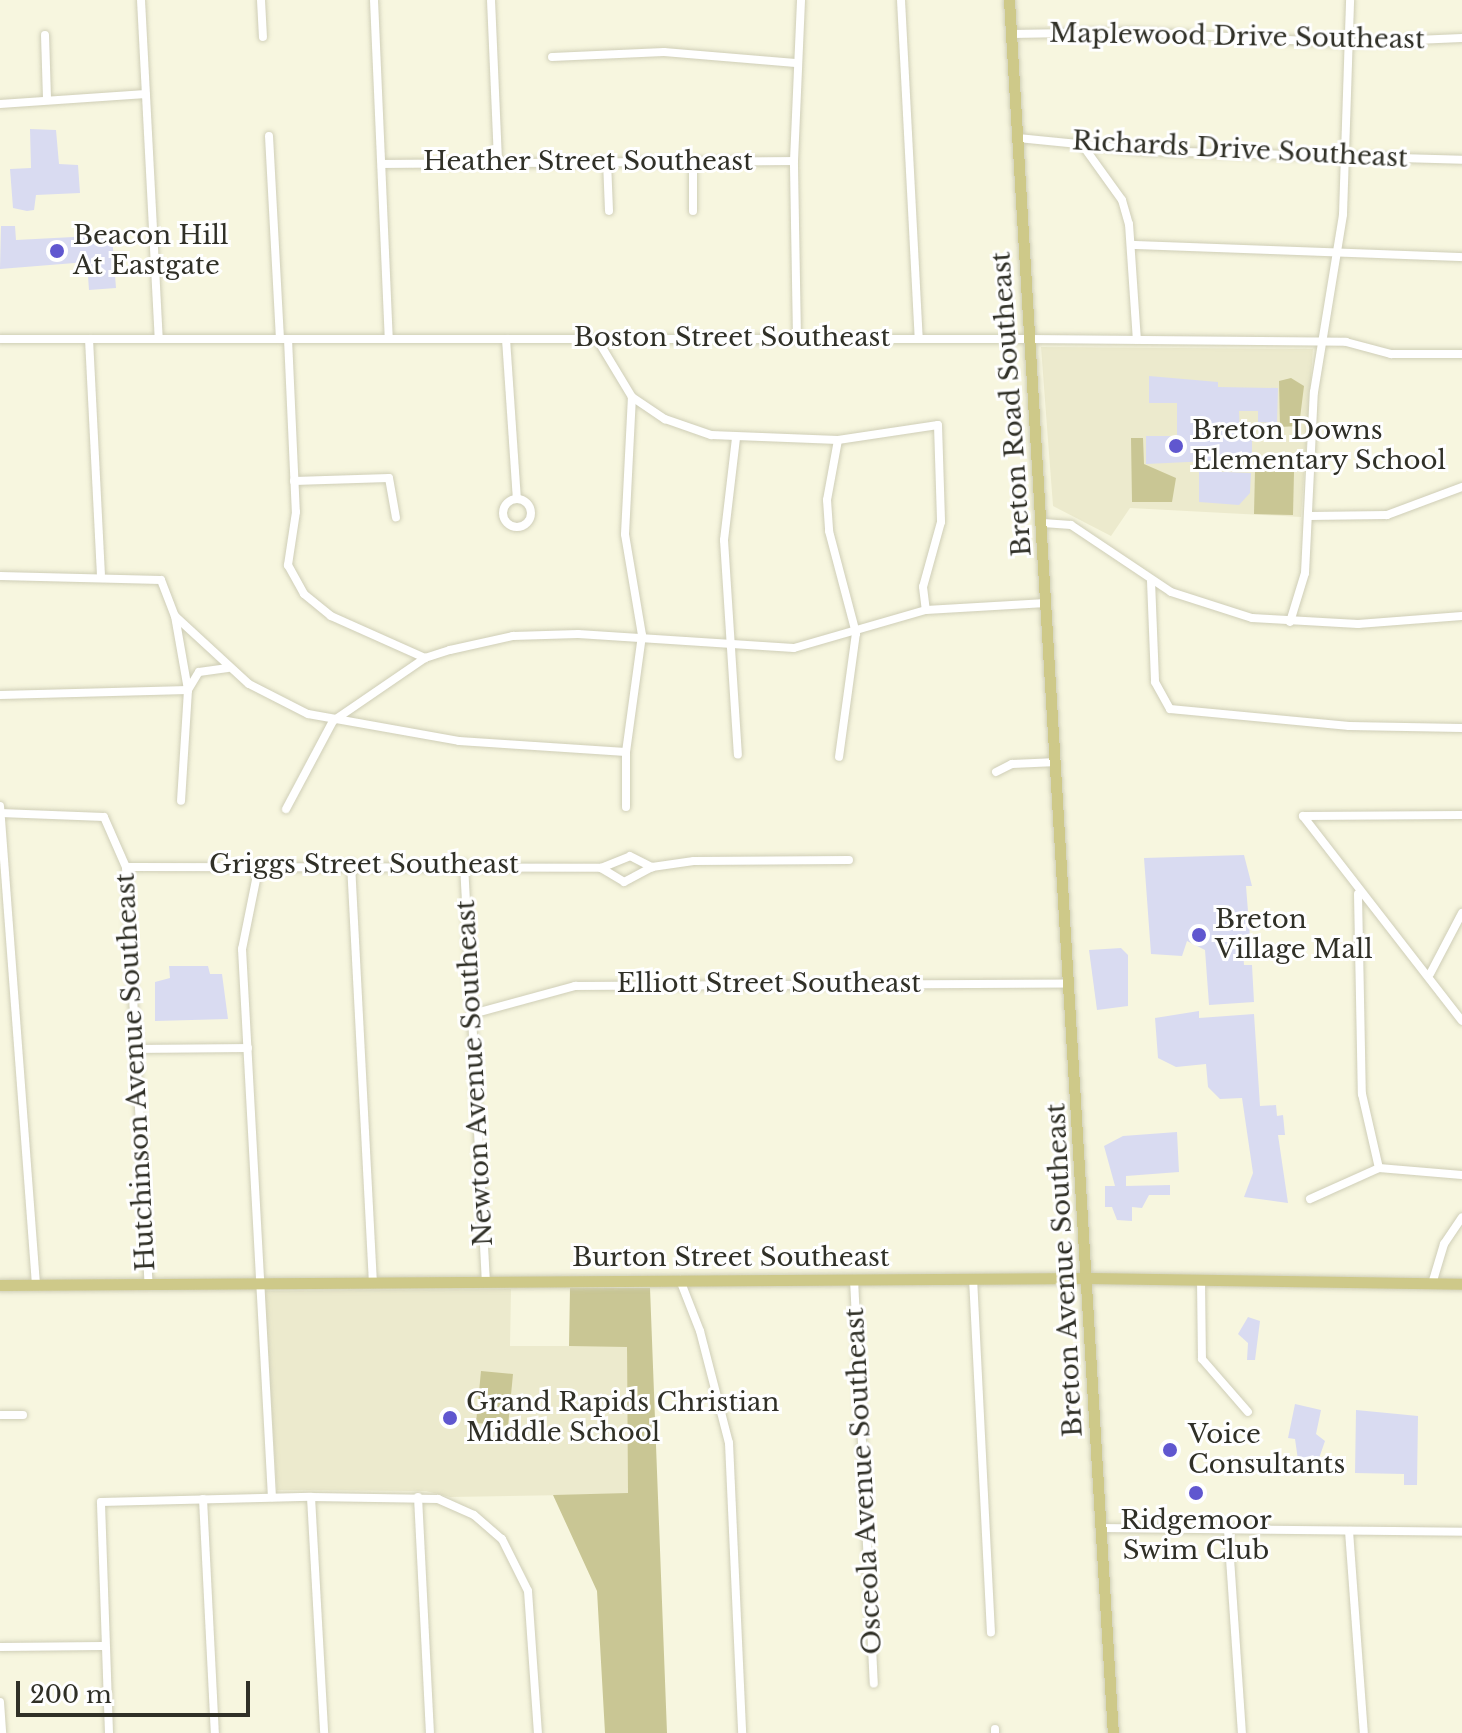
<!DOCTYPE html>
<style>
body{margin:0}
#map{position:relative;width:1462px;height:1733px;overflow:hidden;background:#f7f6df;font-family:"Libre Baskerville",serif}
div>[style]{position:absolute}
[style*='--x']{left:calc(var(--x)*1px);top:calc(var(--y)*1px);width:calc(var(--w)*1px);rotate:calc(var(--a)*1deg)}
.built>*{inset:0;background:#eceacd}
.green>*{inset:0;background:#c9c694}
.building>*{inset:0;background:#d9dbf1}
.roads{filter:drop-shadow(0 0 2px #cfceb7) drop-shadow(0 0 2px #cfceb7)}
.minor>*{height:8px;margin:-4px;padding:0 4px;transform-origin:4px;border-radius:4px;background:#fff}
.minor>.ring{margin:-4px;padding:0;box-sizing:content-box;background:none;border:8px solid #fff;border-radius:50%}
.major>*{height:11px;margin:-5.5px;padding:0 5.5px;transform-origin:5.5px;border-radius:5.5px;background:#cec989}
.dots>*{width:22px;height:22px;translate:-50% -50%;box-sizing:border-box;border:4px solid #fff;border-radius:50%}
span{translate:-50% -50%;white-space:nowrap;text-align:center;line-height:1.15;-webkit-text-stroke:6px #fff;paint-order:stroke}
.street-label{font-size:26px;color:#303027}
.poi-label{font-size:26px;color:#303027}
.left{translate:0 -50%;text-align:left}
.scale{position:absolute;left:16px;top:1681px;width:234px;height:36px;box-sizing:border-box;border:4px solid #303027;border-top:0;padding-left:10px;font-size:24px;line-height:28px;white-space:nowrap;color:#303027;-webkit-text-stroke:6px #fff;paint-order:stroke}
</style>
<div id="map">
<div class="built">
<div style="clip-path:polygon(1041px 347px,1313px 349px,1301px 517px,1130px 508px,1111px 536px,1053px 506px)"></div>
<div style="clip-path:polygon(511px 1289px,510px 1346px,627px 1346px,629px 1494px,450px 1497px,426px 1491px,277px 1490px,264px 1291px)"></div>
</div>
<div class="green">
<div style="clip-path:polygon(1291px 378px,1304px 386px,1299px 426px,1280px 427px,1279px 381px)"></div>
<div style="clip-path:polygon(1131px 438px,1143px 438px,1144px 464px,1176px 478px,1172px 502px,1132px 502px)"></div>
<div style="clip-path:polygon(1255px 471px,1294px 472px,1293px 515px,1254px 514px)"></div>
<div style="clip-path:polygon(570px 1288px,650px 1288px,667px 1733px,605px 1733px,597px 1591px,553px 1495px,628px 1493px,627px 1347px,569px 1346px)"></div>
<div style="clip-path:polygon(481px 1371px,513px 1374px,508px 1426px,476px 1423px)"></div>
</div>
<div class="building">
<div style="clip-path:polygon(30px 129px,56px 130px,59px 164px,78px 165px,80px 193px,36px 195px,34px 210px,27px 211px,13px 208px,10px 169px,31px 168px)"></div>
<div style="clip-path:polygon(1px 226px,15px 226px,16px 240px,112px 235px,116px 288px,89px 290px,87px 262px,0 269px)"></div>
<div style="clip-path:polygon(1149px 376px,1218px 382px,1218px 387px,1278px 388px,1277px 423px,1258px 422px,1258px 411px,1239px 411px,1240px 437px,1252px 437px,1252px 459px,1146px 464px,1146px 436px,1177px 436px,1177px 403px,1149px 403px)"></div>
<div style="clip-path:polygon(1199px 471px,1251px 473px,1250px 493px,1239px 505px,1199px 502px)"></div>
<div style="clip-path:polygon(1244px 855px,1252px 886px,1246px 886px,1251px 950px,1243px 950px,1244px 965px,1252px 965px,1254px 1002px,1209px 1005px,1205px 950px,1187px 941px,1182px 956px,1151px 954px,1144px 858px)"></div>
<div style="clip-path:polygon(1121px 948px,1128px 955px,1128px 1006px,1097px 1010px,1089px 950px)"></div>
<div style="clip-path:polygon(169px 966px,208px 966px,210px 974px,222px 974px,228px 1019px,155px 1021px,155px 982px,170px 978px)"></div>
<div style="clip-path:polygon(1199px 1011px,1199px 1018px,1254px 1014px,1260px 1106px,1276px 1105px,1277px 1116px,1283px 1115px,1285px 1135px,1278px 1135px,1288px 1203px,1244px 1197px,1253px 1173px,1242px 1098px,1220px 1099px,1208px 1087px,1206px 1064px,1176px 1067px,1158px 1058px,1155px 1018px)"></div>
<div style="clip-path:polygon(1177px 1132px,1179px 1172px,1126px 1176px,1126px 1186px,1170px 1185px,1170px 1195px,1149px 1195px,1142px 1208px,1132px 1207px,1132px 1221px,1117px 1220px,1112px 1207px,1105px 1207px,1105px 1186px,1115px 1186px,1104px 1146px,1123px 1136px)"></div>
<div style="clip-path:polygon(1248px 1317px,1260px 1321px,1255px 1360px,1247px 1360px,1248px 1343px,1238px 1334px)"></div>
<div style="clip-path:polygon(1295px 1404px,1321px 1410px,1316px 1434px,1325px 1441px,1317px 1464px,1298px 1460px,1295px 1439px,1288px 1438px)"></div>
<div style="clip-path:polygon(1356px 1410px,1418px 1416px,1417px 1485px,1404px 1485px,1404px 1474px,1355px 1473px)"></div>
</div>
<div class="roads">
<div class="minor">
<div style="--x:141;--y:0;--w:339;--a:87"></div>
<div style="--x:261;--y:0;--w:37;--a:87"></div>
<div style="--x:374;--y:0;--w:339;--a:87.5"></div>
<div style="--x:491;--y:0;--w:161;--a:87.5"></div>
<div style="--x:901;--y:0;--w:338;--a:87"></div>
<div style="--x:1011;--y:34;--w:120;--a:-1"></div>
<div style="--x:1131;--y:32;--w:215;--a:2.9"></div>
<div style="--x:1346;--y:43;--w:116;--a:-2.5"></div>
<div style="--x:45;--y:35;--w:65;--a:88.2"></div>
<div style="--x:552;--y:57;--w:112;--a:-2.6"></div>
<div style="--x:664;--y:52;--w:132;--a:4.8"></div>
<div style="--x:0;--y:104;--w:146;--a:-3.9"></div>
<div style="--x:269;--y:136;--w:203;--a:86.9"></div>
<div style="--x:1018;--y:138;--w:131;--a:5.7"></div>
<div style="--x:1148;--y:151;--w:314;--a:1.6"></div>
<div style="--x:1081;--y:143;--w:70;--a:54.3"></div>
<div style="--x:1122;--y:200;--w:25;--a:74"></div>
<div style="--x:1129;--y:224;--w:116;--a:86.1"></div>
<div style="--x:607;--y:161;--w:50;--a:87.7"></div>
<div style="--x:693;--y:161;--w:50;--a:90"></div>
<div style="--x:382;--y:164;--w:412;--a:-0.4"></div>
<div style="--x:1133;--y:245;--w:329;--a:2.1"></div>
<div style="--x:797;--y:338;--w:177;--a:-91"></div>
<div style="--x:794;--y:161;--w:161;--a:-87.5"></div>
<div style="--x:0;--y:339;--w:1030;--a:0"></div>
<div style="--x:1030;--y:339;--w:316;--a:0.5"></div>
<div style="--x:1346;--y:342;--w:47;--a:14.9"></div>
<div style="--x:1391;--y:354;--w:71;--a:0"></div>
<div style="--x:89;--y:339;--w:236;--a:87.1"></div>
<div style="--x:288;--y:339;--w:173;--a:87.4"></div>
<div style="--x:296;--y:512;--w:54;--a:98.6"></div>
<div style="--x:288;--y:565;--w:33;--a:61"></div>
<div style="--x:304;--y:594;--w:35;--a:39"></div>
<div style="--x:331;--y:616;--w:103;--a:24.1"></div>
<div style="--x:506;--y:339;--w:160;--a:86.1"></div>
<div style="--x:597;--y:339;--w:68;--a:58.9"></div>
<div style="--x:632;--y:397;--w:40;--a:34"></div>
<div style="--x:665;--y:419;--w:49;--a:19.2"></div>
<div style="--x:711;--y:435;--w:127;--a:2.3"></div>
<div style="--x:838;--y:440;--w:101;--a:-8.5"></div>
<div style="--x:938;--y:425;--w:97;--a:88.2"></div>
<div style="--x:941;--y:522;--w:67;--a:105.5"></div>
<div style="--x:923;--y:587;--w:23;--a:83"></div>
<div style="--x:736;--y:438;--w:103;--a:96.7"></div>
<div style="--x:724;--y:540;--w:215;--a:86.3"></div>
<div style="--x:838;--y:440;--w:61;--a:100.4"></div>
<div style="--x:827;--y:500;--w:31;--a:86"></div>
<div style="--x:829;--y:531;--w:106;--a:75.2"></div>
<div style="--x:856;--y:633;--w:125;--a:97.8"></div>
<div style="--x:294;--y:481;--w:95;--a:-1.8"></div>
<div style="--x:389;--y:478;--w:40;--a:80"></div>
<div class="ring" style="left:503px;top:499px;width:20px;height:20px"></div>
<div style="--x:1309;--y:516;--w:78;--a:-0.7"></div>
<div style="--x:1387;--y:515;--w:80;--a:-20.5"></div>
<div style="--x:1043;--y:523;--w:28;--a:4"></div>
<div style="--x:1071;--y:525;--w:120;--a:33.8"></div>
<div style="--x:1171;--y:592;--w:85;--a:17.8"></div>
<div style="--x:1252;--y:618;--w:106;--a:3.2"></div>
<div style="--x:1358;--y:624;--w:104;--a:-4.4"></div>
<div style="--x:0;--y:576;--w:161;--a:1.4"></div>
<div style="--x:161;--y:580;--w:39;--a:69"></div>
<div style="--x:175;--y:616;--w:75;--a:80"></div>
<div style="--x:188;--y:690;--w:111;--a:93.6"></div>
<div style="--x:1151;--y:581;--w:101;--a:87.7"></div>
<div style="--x:1155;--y:682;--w:31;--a:61"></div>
<div style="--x:1170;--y:709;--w:180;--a:5.4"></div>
<div style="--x:1349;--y:726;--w:113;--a:1"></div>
<div style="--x:175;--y:616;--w:100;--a:42.6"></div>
<div style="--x:249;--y:684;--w:66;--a:27"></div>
<div style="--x:308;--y:714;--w:153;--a:10.1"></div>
<div style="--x:459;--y:741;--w:167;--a:3.8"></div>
<div style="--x:1290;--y:622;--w:51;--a:-73"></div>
<div style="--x:1305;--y:573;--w:181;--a:-87.2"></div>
<div style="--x:1314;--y:392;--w:180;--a:-80.7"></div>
<div style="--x:1343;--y:214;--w:214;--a:-88.1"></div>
<div style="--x:0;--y:695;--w:188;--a:-1.5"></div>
<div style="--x:188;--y:690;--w:21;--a:-59"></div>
<div style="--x:199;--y:672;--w:29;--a:-8"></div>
<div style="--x:996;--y:772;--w:18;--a:-27"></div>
<div style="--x:1012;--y:764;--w:45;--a:-2.5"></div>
<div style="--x:0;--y:806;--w:480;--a:85.7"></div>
<div style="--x:626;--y:807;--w:55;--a:-90"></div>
<div style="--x:626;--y:752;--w:118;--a:-82.2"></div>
<div style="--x:642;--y:635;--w:102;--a:-99.6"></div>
<div style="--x:625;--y:534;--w:137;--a:-87.1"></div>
<div style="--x:286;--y:809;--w:100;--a:-61.9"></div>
<div style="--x:333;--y:721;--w:112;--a:-34.4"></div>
<div style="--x:425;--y:658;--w:26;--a:-18"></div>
<div style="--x:450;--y:650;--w:65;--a:-12.5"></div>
<div style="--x:513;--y:636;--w:65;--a:-1.8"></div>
<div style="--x:578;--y:634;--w:216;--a:3.7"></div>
<div style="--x:794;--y:648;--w:137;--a:-16.1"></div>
<div style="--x:926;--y:610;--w:120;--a:-3.3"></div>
<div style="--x:0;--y:813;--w:104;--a:2.2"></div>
<div style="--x:104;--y:817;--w:55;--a:66.3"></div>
<div style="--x:126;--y:867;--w:419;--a:86.9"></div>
<div style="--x:1462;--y:815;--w:159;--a:179.6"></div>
<div style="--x:1303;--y:816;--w:259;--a:52.2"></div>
<div style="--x:351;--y:864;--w:420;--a:87"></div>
<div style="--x:464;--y:864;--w:419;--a:87"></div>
<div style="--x:259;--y:865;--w:86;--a:101.4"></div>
<div style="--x:242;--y:949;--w:549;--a:86.87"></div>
<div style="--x:126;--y:867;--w:475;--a:0.1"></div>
<div style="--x:601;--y:868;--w:31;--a:-22"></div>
<div style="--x:630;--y:856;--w:25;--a:27"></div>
<div style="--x:601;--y:868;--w:27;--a:31"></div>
<div style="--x:624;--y:882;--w:32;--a:-28"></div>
<div style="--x:652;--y:867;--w:42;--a:-8.1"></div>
<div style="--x:694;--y:861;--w:155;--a:-0.4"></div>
<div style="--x:1358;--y:894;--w:200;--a:88.9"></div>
<div style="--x:1362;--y:1094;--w:76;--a:77.1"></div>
<div style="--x:1430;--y:974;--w:69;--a:-62.3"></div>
<div style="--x:472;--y:1014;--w:107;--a:-15.2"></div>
<div style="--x:575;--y:986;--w:495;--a:-0.3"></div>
<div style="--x:136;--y:1049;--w:112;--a:-0.5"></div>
<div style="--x:1310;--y:1199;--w:76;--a:-24.2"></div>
<div style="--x:1379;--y:1168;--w:83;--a:4.8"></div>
<div style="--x:973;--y:1278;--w:355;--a:87.1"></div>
<div style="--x:854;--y:1279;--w:405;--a:87.2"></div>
<div style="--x:680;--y:1280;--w:55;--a:68.6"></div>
<div style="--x:700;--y:1331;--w:116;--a:75.5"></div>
<div style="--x:729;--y:1443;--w:290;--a:87.4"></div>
<div style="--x:1201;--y:1280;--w:79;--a:89.3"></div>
<div style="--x:1202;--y:1359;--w:70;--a:49"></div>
<div style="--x:1432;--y:1284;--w:42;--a:-73.3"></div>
<div style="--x:1444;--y:1244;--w:32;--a:-56"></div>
<div style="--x:0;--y:1415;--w:23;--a:0"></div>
<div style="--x:311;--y:1497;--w:236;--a:86.8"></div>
<div style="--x:418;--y:1497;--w:236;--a:87.1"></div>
<div style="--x:203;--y:1499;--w:234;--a:87.1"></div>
<div style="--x:1103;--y:1528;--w:359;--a:0.6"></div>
<div style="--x:1228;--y:1529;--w:204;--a:86.1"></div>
<div style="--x:1349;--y:1531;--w:203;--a:85.8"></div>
<div style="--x:0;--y:1647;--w:103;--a:-0.6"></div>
<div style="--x:0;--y:1702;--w:31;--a:86"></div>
<div style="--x:995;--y:1729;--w:4;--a:90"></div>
<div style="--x:109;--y:1733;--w:231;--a:-92"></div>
<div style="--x:101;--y:1502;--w:210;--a:-1.4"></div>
<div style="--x:311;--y:1497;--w:127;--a:0.9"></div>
<div style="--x:438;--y:1499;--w:39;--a:24"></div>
<div style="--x:474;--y:1515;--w:37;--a:41"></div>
<div style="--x:502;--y:1539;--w:58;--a:63.4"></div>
<div style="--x:528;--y:1591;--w:142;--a:86"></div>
</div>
<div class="major">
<div style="--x:1009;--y:0;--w:1736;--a:86.57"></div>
<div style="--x:0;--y:1285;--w:1089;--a:-0.37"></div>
<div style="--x:1089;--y:1278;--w:373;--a:0.9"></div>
</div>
</div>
<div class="dots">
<div style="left:57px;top:251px;background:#6057cf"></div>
<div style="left:1176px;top:446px;background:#6057cf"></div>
<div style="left:1199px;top:935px;background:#6057cf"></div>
<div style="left:450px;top:1418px;background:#6057cf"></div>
<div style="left:1170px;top:1450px;background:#6057cf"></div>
<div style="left:1196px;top:1493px;background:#6057cf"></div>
</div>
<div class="street-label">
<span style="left:1237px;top:37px;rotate:1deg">Maplewood Drive Southeast</span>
<span style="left:1240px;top:150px;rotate:3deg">Richards Drive Southeast</span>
<span style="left:588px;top:162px">Heather Street Southeast</span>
<span style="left:732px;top:338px">Boston Street Southeast</span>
<span style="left:1012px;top:404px;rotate:-94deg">Breton Road Southeast</span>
<span style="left:364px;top:865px">Griggs Street Southeast</span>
<span style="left:769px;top:984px">Elliott Street Southeast</span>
<span style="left:136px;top:1072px;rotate:-93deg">Hutchinson Avenue Southeast</span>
<span style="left:475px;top:1073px;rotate:-93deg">Newton Avenue Southeast</span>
<span style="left:731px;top:1258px">Burton Street Southeast</span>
<span style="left:1065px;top:1270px;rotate:-93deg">Breton Avenue Southeast</span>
<span style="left:864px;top:1481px;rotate:-93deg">Osceola Avenue Southeast</span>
</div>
<div class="poi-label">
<span class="left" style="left:73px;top:251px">Beacon Hill<br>At Eastgate</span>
<span class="left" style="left:1192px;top:446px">Breton Downs<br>Elementary School</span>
<span class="left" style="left:1215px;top:935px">Breton<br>Village Mall</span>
<span class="left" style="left:466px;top:1418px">Grand Rapids Christian<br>Middle School</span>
<span class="left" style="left:1188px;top:1450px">Voice<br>Consultants</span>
<span style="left:1196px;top:1536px">Ridgemoor<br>Swim Club</span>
</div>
<div class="scale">200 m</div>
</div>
